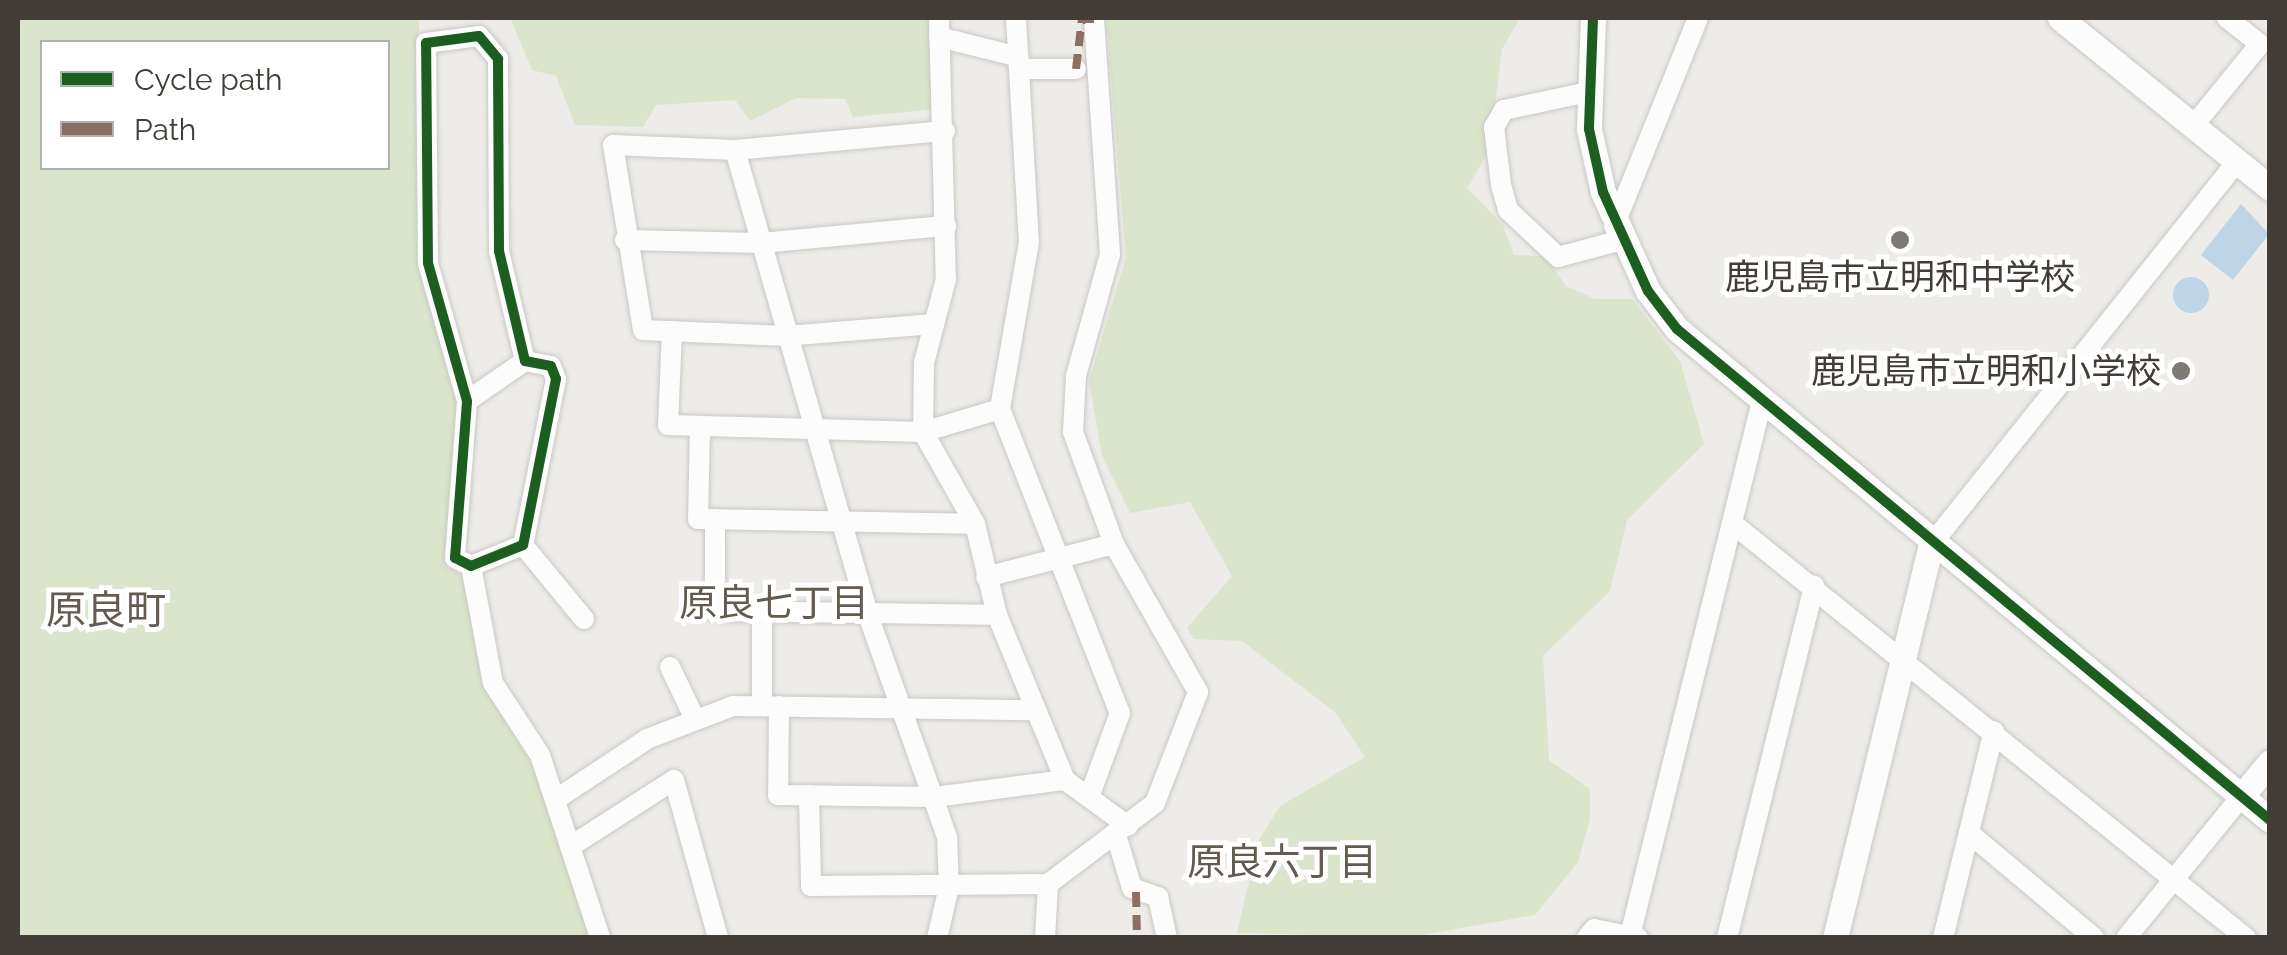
<!DOCTYPE html>
<meta charset="utf-8">
<style>
body{margin:0}
#map{position:relative;width:2287px;height:955px;overflow:hidden;background:#edece8;font-family:Raleway,"Noto Sans JP",sans-serif}
div>[style]{position:absolute}
[style*='--x']{left:calc(var(--x)*1px);top:calc(var(--y)*1px);width:calc(var(--w)*1px);rotate:calc(var(--a)*1deg)}
.green>*{inset:0;background:#dae5cb}
.water>*{inset:0;background:#bdd5e7}
.round{border-radius:50%}
.roads{filter:drop-shadow(0 0 2px #c9c8c4) drop-shadow(0 0 2px #c9c8c4)}
.minor>*{height:20px;margin:-10px;padding:0 10px;transform-origin:10px;border-radius:10px;background:#fcfcfc}
.tertiary>*{height:25px;margin:-12.5px;padding:0 12.5px;transform-origin:12.5px;border-radius:12.5px;background:#fcfcfc}
.quiet>*{height:8px;margin-top:-4px;transform-origin:0;background:repeating-linear-gradient(90deg,#8d6e63 0 15px,transparent 0 23px)}
.cycleway>*{height:10px;margin:-5px;padding:0 5px;transform-origin:5px;border-radius:5px;background:#1b5e20}
.dots>*{width:28px;height:28px;translate:-50% -50%;box-sizing:border-box;border:5px solid #fff;border-radius:50%}
span{translate:-50% -50%;white-space:nowrap;text-align:center;line-height:1.15;-webkit-text-stroke:10px #fff;paint-order:stroke}
.poi-label{font-size:35px;color:#423d36}
.right{translate:-100% -50%;text-align:right}
.neighbourhood-label{font-size:38px;color:#635b4e}
.quarter-label{font-size:40px;color:#635b4e}
.frame{position:absolute;inset:0;border:20px solid #423d36;pointer-events:none}
.legend{position:absolute;left:40px;top:40px;width:350px;height:130px;box-sizing:border-box;background:#fff;border:2px solid #b3b1af;margin:0;padding:12px 18px;list-style:none;font-size:30px;color:#423d36}
.legend li{display:flex;align-items:center;gap:20px;height:50px}
.legend b{width:50px;border:2px solid #b3b1af}
</style>
<div id="map">
<div class="green">
<div style="clip-path:polygon(evenodd,18px 18px,419px 18px,419px 133px,459px 402px,446px 565px,464px 577px,482px 683px,535px 770px,593px 937px,18px 937px,18px 18px,42px 42px,388px 42px,388px 168px,42px 168px,42px 42px)"></div>
<div style="clip-path:polygon(510px 18px,935px 18px,937px 109px,853px 117px,845px 99px,796px 98px,750px 121px,735px 100px,656px 105px,643px 127px,575px 125px,556px 76px,532px 70px)"></div>
<div style="clip-path:polygon(1106px 18px,1520px 18px,1502px 49px,1489px 151px,1467px 188px,1503px 225px,1514px 255px,1545px 256px,1566px 286px,1595px 299px,1632px 299px,1680px 361px,1704px 444px,1627px 520px,1610px 591px,1543px 656px,1549px 760px,1590px 789px,1590px 819px,1578px 862px,1535px 915px,1411px 937px,1237px 933px,1259px 840px,1280px 806px,1365px 757px,1335px 712px,1242px 641px,1194px 639px,1187px 628px,1232px 576px,1190px 502px,1130px 513px,1102px 456px,1089px 381px,1126px 258px)"></div>
</div>
<div class="water">
<div style="clip-path:polygon(2241px 204px,2269px 234px,2233px 280px,2201px 255px)"></div>
<div class="round" style="left:2173px;top:277px;width:36px;height:36px"></div>
</div>
<div class="roads">
<div class="minor">
<div style="--x:939;--y:18;--w:261;--a:88.5"></div>
<div style="--x:946;--y:279;--w:87;--a:104.7"></div>
<div style="--x:924;--y:363;--w:69;--a:90.8"></div>
<div style="--x:923;--y:432;--w:106;--a:60.5"></div>
<div style="--x:975;--y:524;--w:94;--a:76.4"></div>
<div style="--x:997;--y:615;--w:178;--a:67.6"></div>
<div style="--x:1065;--y:780;--w:78;--a:36.1"></div>
<div style="--x:1016;--y:18;--w:224;--a:86.7"></div>
<div style="--x:1029;--y:242;--w:169;--a:99.9"></div>
<div style="--x:1000;--y:409;--w:327;--a:68.5"></div>
<div style="--x:1120;--y:713;--w:84;--a:110.2"></div>
<div style="--x:479;--y:36;--w:30;--a:50"></div>
<div style="--x:498;--y:59;--w:192;--a:89.7"></div>
<div style="--x:499;--y:251;--w:113;--a:76.7"></div>
<div style="--x:525;--y:361;--w:26;--a:11"></div>
<div style="--x:551;--y:366;--w:14;--a:69"></div>
<div style="--x:556;--y:379;--w:169;--a:101.2"></div>
<div style="--x:523;--y:545;--w:56;--a:158"></div>
<div style="--x:471;--y:566;--w:18;--a:-153"></div>
<div style="--x:455;--y:558;--w:157;--a:-85.6"></div>
<div style="--x:467;--y:401;--w:143;--a:-105.8"></div>
<div style="--x:428;--y:263;--w:220;--a:-90.5"></div>
<div style="--x:426;--y:43;--w:53;--a:-7.5"></div>
<div style="--x:939;--y:37;--w:82;--a:14"></div>
<div style="--x:1020;--y:69;--w:56;--a:0"></div>
<div style="--x:1588;--y:92;--w:86;--a:167.9"></div>
<div style="--x:1504;--y:110;--w:20;--a:120"></div>
<div style="--x:1494;--y:127;--w:58;--a:83.1"></div>
<div style="--x:1501;--y:185;--w:26;--a:74"></div>
<div style="--x:1508;--y:210;--w:69;--a:43.2"></div>
<div style="--x:1558;--y:257;--w:66;--a:-14.9"></div>
<div style="--x:2194;--y:125;--w:104;--a:-50.8"></div>
<div style="--x:2260;--y:44;--w:42;--a:-141.8"></div>
<div style="--x:735;--y:150;--w:484;--a:74"></div>
<div style="--x:868;--y:615;--w:236;--a:70.4"></div>
<div style="--x:947;--y:837;--w:50;--a:87.7"></div>
<div style="--x:949;--y:887;--w:52;--a:103.2"></div>
<div style="--x:1614;--y:226;--w:224;--a:-68"></div>
<div style="--x:625;--y:240;--w:136;--a:1.3"></div>
<div style="--x:761;--y:243;--w:186;--a:-5.3"></div>
<div style="--x:934;--y:324;--w:148;--a:175.4"></div>
<div style="--x:786;--y:336;--w:143;--a:-177.6"></div>
<div style="--x:643;--y:330;--w:187;--a:-99.2"></div>
<div style="--x:613;--y:145;--w:122;--a:2.3"></div>
<div style="--x:735;--y:150;--w:211;--a:-5.2"></div>
<div style="--x:672;--y:331;--w:94;--a:92.4"></div>
<div style="--x:668;--y:425;--w:255;--a:1.6"></div>
<div style="--x:923;--y:432;--w:80;--a:-16.6"></div>
<div style="--x:467;--y:401;--w:70;--a:-34.6"></div>
<div style="--x:700;--y:426;--w:93;--a:91.2"></div>
<div style="--x:698;--y:519;--w:277;--a:1"></div>
<div style="--x:715;--y:519;--w:92;--a:90"></div>
<div style="--x:715;--y:611;--w:282;--a:0.8"></div>
<div style="--x:1732;--y:523;--w:661;--a:38.92"></div>
<div style="--x:523;--y:545;--w:96;--a:50.5"></div>
<div style="--x:1931;--y:545;--w:490;--a:-51.4"></div>
<div style="--x:471;--y:566;--w:119;--a:79.4"></div>
<div style="--x:493;--y:683;--w:86;--a:56.9"></div>
<div style="--x:540;--y:755;--w:193;--a:71.8"></div>
<div style="--x:986;--y:577;--w:132;--a:-14.5"></div>
<div style="--x:670;--y:667;--w:55;--a:64.4"></div>
<div style="--x:762;--y:705;--w:93;--a:-90"></div>
<div style="--x:779;--y:706;--w:89;--a:90.6"></div>
<div style="--x:778;--y:795;--w:157;--a:0.7"></div>
<div style="--x:935;--y:797;--w:131;--a:-7.5"></div>
<div style="--x:809;--y:795;--w:91;--a:88.7"></div>
<div style="--x:811;--y:886;--w:237;--a:-0.5"></div>
<div style="--x:555;--y:800;--w:110;--a:-33.5"></div>
<div style="--x:647;--y:739;--w:92;--a:-21"></div>
<div style="--x:733;--y:706;--w:299;--a:0.8"></div>
<div style="--x:1969;--y:833;--w:163;--a:40"></div>
<div style="--x:1116;--y:835;--w:55;--a:73.2"></div>
<div style="--x:1132;--y:888;--w:28;--a:19"></div>
<div style="--x:1158;--y:897;--w:42;--a:77.6"></div>
<div style="--x:571;--y:846;--w:122;--a:-32.7"></div>
<div style="--x:674;--y:780;--w:164;--a:74.4"></div>
<div style="--x:1630;--y:936;--w:547;--a:-76.14"></div>
<div style="--x:1045;--y:938;--w:54;--a:-86.8"></div>
<div style="--x:1048;--y:884;--w:134;--a:-37.1"></div>
<div style="--x:1155;--y:803;--w:119;--a:-68.8"></div>
<div style="--x:1198;--y:692;--w:170;--a:-119.6"></div>
<div style="--x:1114;--y:544;--w:119;--a:-110.1"></div>
<div style="--x:1073;--y:432;--w:56;--a:-86.9"></div>
<div style="--x:1076;--y:376;--w:127;--a:-74.4"></div>
<div style="--x:1110;--y:254;--w:237;--a:-93.9"></div>
<div style="--x:1587;--y:938;--w:11;--a:-52"></div>
<div style="--x:1594;--y:929;--w:45;--a:11.6"></div>
<div style="--x:1727;--y:938;--w:363;--a:-76.1"></div>
<div style="--x:1943;--y:938;--w:213;--a:-76.2"></div>
<div style="--x:2126;--y:938;--w:182;--a:-50.8"></div>
</div>
<div class="tertiary">
<div style="--x:1593;--y:18;--w:111;--a:92.1"></div>
<div style="--x:1589;--y:129;--w:65;--a:77.5"></div>
<div style="--x:1603;--y:192;--w:109;--a:65.6"></div>
<div style="--x:1648;--y:291;--w:48;--a:52.7"></div>
<div style="--x:1677;--y:329;--w:770;--a:39.62"></div>
<div style="--x:2060;--y:18;--w:270;--a:39"></div>
<div style="--x:2241;--y:797;--w:45;--a:-50.4"></div>
<div style="--x:1835;--y:938;--w:405;--a:-76.3"></div>
</div>
</div>
<div class="quiet">
<div style="--x:1076;--y:69;--w:50;--a:-83.2"></div>
<div style="--x:1082;--y:19;--w:12;--a:0"></div>
<div style="--x:1136;--y:892;--w:46;--a:88.8"></div>
</div>
<div class="cycleway">
<div style="--x:1593;--y:18;--w:111;--a:92.1"></div>
<div style="--x:1589;--y:129;--w:65;--a:77.5"></div>
<div style="--x:1603;--y:192;--w:109;--a:65.6"></div>
<div style="--x:1648;--y:291;--w:48;--a:52.7"></div>
<div style="--x:1677;--y:329;--w:770;--a:39.62"></div>
<div style="--x:479;--y:36;--w:30;--a:50"></div>
<div style="--x:498;--y:59;--w:192;--a:89.7"></div>
<div style="--x:499;--y:251;--w:113;--a:76.7"></div>
<div style="--x:525;--y:361;--w:26;--a:11"></div>
<div style="--x:551;--y:366;--w:14;--a:69"></div>
<div style="--x:556;--y:379;--w:169;--a:101.2"></div>
<div style="--x:523;--y:545;--w:56;--a:158"></div>
<div style="--x:471;--y:566;--w:18;--a:-153"></div>
<div style="--x:455;--y:558;--w:157;--a:-85.6"></div>
<div style="--x:467;--y:401;--w:143;--a:-105.8"></div>
<div style="--x:428;--y:263;--w:220;--a:-90.5"></div>
<div style="--x:426;--y:43;--w:53;--a:-7.5"></div>
</div>
<div class="dots">
<div style="left:1900px;top:240px;background:#7e7a74"></div>
<div style="left:2181px;top:371px;background:#7e7a74"></div>
</div>
<div class="poi-label">
<span style="left:1900px;top:277px">鹿児島市立明和中学校</span>
<span class="right" style="left:2161px;top:371px">鹿児島市立明和小学校</span>
</div>
<div class="neighbourhood-label">
<span style="left:774px;top:603px">原良七丁目</span>
<span style="left:1282px;top:862px">原良六丁目</span>
</div>
<div class="quarter-label">
<span style="left:106px;top:610px">原良町</span>
</div>
<div class="frame"></div>
<ul class="legend">
<li><b style="height:12px;background:#1b5e20"></b>Cycle path</li>
<li><b style="height:12px;background:#8d6e63"></b>Path</li>
</ul>
</div>
